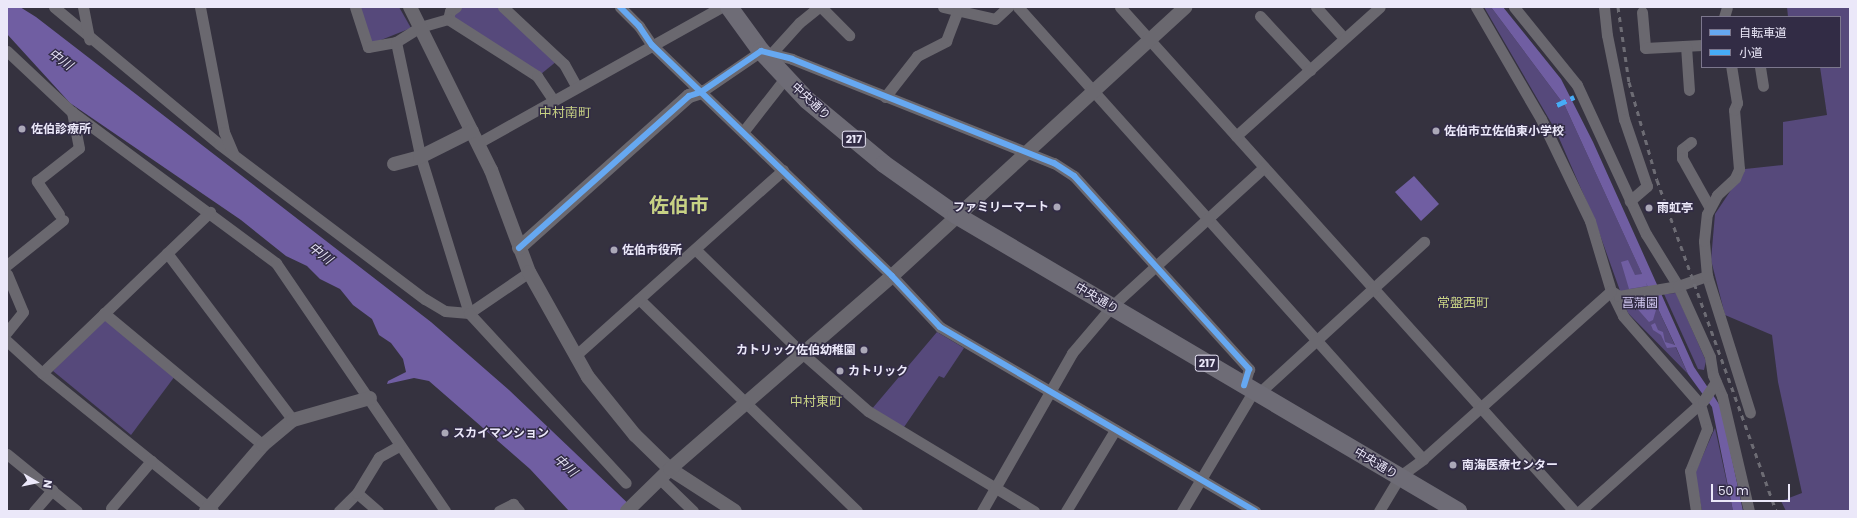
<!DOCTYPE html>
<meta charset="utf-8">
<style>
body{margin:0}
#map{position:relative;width:1857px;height:518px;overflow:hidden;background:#35323f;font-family:Poppins,"Noto Sans JP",sans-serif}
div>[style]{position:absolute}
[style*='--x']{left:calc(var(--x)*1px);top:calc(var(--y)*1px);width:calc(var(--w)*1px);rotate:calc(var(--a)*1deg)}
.green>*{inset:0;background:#56497b}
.water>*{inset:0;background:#705ea2}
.minor>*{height:11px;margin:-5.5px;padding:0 5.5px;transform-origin:5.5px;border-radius:5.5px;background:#6a686f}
.tertiary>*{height:14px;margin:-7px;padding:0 7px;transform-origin:7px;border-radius:7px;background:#6a686f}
.trunk>*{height:18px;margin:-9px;padding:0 9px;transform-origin:9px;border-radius:9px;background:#6e6c76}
.rail>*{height:3px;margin-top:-1.5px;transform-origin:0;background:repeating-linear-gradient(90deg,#6d6c74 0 5px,transparent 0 10px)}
.quiet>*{height:5px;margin-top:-2.5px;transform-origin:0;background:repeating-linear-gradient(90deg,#46acf6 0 10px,transparent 0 15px)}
.cycleway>*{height:6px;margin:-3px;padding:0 3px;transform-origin:3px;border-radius:3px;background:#66a8f1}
.dots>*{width:11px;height:11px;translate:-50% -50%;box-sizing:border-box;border:2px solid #322c45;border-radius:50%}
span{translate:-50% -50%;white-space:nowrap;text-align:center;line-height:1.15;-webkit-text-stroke:3px #322c45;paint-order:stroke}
.shield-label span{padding:1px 3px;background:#322c45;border:1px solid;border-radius:3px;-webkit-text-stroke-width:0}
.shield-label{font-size:11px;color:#ebe8f9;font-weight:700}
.street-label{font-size:12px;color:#ebe8f9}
.poi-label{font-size:12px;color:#ebe8f9;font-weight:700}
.left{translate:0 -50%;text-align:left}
.right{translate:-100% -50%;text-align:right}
.park-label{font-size:12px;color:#d5ccf6}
.water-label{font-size:13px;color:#e4e0f5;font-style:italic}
.neighbourhood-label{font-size:13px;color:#c7d184}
.town-label{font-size:20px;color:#c7d184;font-weight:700}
.frame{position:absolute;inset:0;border:8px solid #ebe8f9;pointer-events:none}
.legend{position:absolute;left:1701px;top:16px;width:140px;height:52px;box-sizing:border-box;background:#322c45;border:1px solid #7c778d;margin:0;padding:5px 7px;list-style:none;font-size:12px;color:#ebe8f9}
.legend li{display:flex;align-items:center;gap:8px;height:20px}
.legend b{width:20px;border:1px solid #7c778d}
.north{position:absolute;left:16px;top:462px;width:40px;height:40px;-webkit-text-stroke:3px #322c45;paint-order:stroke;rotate:99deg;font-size:11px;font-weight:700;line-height:16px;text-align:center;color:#ebe8f9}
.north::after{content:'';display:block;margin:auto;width:14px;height:18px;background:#ebe8f9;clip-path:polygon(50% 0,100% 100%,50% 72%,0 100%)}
.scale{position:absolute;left:1711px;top:484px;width:79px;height:18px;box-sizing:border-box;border:2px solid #ebe8f9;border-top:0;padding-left:5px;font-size:12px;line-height:14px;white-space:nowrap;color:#ebe8f9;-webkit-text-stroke:3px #322c45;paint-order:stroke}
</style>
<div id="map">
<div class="green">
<div style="clip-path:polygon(358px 7px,399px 7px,411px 28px,371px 44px)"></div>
<div style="clip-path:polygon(460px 7px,500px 7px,557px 61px,541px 74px,452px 18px)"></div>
<div style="clip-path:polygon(1484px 7px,1491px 7px,1565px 106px,1688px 374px,1628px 313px,1595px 221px,1556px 131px)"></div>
<div style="clip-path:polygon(1787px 7px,1850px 7px,1850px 511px,1786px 511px,1781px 501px,1802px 493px,1778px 382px,1772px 335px,1725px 315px,1711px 260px,1715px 214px,1745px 169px,1783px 165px,1783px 122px,1827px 115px,1820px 67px,1840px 67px,1840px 17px,1788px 17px)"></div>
<div style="clip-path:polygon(1676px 293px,1706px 361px,1704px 370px,1698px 369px,1664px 294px)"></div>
<div style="clip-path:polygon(104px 317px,175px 376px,131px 435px,53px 371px)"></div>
<div style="clip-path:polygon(937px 332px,964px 348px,944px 378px,939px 376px,902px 430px,871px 410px)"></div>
<div style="clip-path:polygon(1715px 428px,1733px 511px,1702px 511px,1695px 473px)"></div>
</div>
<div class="water">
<div style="clip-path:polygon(7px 7px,20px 7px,36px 17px,431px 322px,509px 390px,636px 511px,569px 511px,530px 469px,429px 381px,414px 378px,387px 384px,388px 381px,406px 372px,403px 359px,391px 343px,379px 335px,372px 319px,353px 305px,340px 289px,320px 279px,307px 266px,286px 256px,241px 220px,70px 103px,7px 34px)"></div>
<div style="clip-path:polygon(1491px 7px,1503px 7px,1561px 79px,1593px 142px,1694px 367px,1721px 407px,1743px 511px,1733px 511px,1712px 407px,1688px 374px,1676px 347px,1667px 348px,1661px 335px,1653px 330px,1651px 325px,1655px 323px,1658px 330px,1663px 332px,1665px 342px,1675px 345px,1646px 283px,1647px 286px,1629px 289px,1621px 262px,1628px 260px,1635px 275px,1642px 274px,1565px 106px)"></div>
<div style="clip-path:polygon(1414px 176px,1439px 204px,1421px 221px,1395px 192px)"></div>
<div style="clip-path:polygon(1649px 297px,1651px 305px,1656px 310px,1653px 320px,1649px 322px,1634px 305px,1633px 301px)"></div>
</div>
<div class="minor">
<div style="--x:54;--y:7;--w:214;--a:39.7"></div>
<div style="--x:219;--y:144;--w:258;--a:37"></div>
<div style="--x:425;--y:299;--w:23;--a:31"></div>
<div style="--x:445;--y:311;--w:24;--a:5"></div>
<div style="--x:469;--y:313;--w:73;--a:-34.3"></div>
<div style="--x:83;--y:7;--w:33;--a:79"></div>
<div style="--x:200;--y:7;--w:127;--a:79.1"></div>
<div style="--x:224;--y:132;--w:25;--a:67"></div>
<div style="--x:355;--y:7;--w:42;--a:72"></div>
<div style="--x:368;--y:47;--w:28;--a:-10"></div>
<div style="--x:456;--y:7;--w:7;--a:146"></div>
<div style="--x:450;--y:11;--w:8;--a:104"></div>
<div style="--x:448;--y:19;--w:29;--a:164"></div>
<div style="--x:420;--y:27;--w:28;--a:148"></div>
<div style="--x:396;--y:42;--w:116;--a:78"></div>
<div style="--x:420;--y:155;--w:165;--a:72.8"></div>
<div style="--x:469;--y:313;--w:231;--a:47.3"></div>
<div style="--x:503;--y:7;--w:83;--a:43.1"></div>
<div style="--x:564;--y:64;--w:26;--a:61"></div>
<div style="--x:620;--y:7;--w:27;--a:45"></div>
<div style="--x:639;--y:26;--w:23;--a:56"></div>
<div style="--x:652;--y:45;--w:333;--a:43.9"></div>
<div style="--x:892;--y:276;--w:70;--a:46.7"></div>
<div style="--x:940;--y:327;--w:365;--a:30.3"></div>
<div style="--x:821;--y:7;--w:40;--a:45"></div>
<div style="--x:943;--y:7;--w:53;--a:13"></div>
<div style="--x:995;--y:19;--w:18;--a:-43"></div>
<div style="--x:1018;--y:7;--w:607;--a:48.14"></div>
<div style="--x:1120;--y:7;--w:678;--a:47.99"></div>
<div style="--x:1316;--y:7;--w:42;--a:47.9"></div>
<div style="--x:1476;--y:7;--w:129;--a:59.9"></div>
<div style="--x:1541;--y:119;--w:113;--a:64.3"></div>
<div style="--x:1590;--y:221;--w:73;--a:73.3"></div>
<div style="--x:1611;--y:291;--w:28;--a:64"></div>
<div style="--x:1623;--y:316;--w:117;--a:48.8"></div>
<div style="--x:1700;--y:404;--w:26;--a:74"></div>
<div style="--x:1707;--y:429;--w:45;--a:112"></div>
<div style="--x:1690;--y:471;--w:40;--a:81.5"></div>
<div style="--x:1514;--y:7;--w:100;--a:51.1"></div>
<div style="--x:1577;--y:85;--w:164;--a:65.2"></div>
<div style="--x:1646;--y:234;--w:61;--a:58.4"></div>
<div style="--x:1678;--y:286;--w:78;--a:65.7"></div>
<div style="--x:1710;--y:357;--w:18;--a:81"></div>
<div style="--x:1713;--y:375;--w:23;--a:67"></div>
<div style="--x:1722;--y:396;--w:118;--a:76.8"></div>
<div style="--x:1604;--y:7;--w:28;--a:84"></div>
<div style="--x:1607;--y:35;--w:86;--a:78.6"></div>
<div style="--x:1624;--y:119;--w:71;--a:71.1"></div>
<div style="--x:1647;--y:186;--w:23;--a:139"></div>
<div style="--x:1642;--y:12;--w:36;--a:85"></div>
<div style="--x:1645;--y:48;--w:57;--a:-3"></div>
<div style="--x:1260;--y:16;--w:74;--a:47.2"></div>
<div style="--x:1724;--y:17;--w:10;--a:-73"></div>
<div style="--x:448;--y:19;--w:106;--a:32.6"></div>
<div style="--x:537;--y:76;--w:29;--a:56"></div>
<div style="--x:1686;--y:46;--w:44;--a:86.1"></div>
<div style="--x:7;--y:51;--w:89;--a:43.2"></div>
<div style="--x:72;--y:112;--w:254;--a:36.5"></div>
<div style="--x:276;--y:263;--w:300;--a:55.7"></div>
<div style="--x:771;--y:54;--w:42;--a:-47.9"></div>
<div style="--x:799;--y:23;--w:26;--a:-39"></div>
<div style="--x:1760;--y:67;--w:19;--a:81"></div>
<div style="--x:701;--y:92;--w:73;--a:-34.3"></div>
<div style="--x:761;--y:51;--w:32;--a:14"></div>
<div style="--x:792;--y:59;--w:282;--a:21.7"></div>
<div style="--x:1054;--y:163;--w:24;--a:33"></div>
<div style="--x:1074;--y:176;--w:261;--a:47.8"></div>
<div style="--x:1249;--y:369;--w:17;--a:107"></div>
<div style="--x:885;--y:97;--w:52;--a:-52"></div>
<div style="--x:917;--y:56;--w:33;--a:-27"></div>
<div style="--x:946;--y:41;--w:31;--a:-69"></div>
<div style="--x:743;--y:132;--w:70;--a:-52"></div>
<div style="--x:1236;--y:136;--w:193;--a:-41.9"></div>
<div style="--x:1691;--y:142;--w:11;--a:142"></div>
<div style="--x:1682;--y:149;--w:9;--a:90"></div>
<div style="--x:1682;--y:158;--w:57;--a:60.8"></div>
<div style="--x:478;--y:143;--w:278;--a:-29.2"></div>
<div style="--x:59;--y:214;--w:40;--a:-124"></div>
<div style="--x:37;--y:181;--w:53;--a:-38.2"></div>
<div style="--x:79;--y:148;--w:37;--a:-101"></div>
<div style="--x:696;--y:250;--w:148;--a:44.2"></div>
<div style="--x:802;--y:353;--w:88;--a:41.3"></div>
<div style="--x:868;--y:411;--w:194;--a:31.1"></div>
<div style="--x:167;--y:253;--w:209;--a:53"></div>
<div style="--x:7;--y:265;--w:72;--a:-38.8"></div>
<div style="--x:7;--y:274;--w:41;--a:67.2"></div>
<div style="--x:23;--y:312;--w:26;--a:129"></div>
<div style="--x:1707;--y:276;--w:143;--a:72.5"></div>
<div style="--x:1611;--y:291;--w:9;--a:32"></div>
<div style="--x:1619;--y:296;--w:60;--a:-9.6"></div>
<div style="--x:1678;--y:286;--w:31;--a:-19"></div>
<div style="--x:1707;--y:276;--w:35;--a:-95"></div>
<div style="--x:1704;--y:241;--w:27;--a:-84"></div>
<div style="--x:1707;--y:214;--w:21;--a:-62"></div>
<div style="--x:1717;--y:195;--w:25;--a:-43"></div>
<div style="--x:1735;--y:178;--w:10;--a:-66"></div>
<div style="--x:1739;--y:169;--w:59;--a:-94.8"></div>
<div style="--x:1734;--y:110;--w:8;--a:-67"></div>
<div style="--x:1737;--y:103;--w:36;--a:-99"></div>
<div style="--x:639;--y:299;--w:304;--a:44.2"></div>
<div style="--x:104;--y:313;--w:207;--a:39.7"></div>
<div style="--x:7;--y:341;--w:47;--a:42.4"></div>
<div style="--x:42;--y:373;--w:220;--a:38.9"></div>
<div style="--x:575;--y:356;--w:279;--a:-41.8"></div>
<div style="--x:42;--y:373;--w:233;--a:-43.8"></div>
<div style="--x:1259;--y:393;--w:224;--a:-42.5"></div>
<div style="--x:7;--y:454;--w:90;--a:39.2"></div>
<div style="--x:660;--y:479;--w:46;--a:44.1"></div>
<div style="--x:357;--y:493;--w:28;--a:41"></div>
<div style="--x:111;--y:508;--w:62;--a:-49.6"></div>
<div style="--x:34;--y:511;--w:28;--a:-49"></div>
<div style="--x:339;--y:511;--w:25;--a:-45"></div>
<div style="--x:357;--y:493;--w:42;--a:-58.6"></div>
<div style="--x:379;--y:457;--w:23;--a:-29"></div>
<div style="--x:499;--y:511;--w:16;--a:-27"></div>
<div style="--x:513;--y:504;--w:9;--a:49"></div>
<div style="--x:982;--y:511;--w:182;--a:-60.3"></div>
<div style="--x:1072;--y:353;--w:62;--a:-49.6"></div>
<div style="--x:1112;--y:306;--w:206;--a:-42.4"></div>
<div style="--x:1066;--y:511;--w:95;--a:-58.8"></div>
<div style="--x:1182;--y:511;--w:141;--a:-59.2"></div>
<div style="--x:1379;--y:511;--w:41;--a:-59"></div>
<div style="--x:1400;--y:476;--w:29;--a:-36"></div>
<div style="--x:1423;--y:459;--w:252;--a:-41.8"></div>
<div style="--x:1580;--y:511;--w:165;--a:-41.8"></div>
<div style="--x:1703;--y:401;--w:23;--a:-56"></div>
</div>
<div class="tertiary">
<div style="--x:410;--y:7;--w:182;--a:63.6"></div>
<div style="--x:491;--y:170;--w:109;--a:69.6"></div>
<div style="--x:529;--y:272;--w:120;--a:60.7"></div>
<div style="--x:588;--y:377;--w:75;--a:51"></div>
<div style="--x:635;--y:435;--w:49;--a:44.2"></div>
<div style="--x:670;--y:469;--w:77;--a:32.9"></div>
<div style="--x:394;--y:164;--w:27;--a:-15"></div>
<div style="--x:420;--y:157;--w:58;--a:-26.6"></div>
<div style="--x:519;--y:248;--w:228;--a:-41.8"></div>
<div style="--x:689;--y:96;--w:13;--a:-18"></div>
<div style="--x:206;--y:511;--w:87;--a:-49.2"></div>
<div style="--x:263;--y:445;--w:39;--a:-40"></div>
<div style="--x:293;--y:420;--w:80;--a:-15.9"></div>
<div style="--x:627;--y:511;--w:60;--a:-44.3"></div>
<div style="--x:670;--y:469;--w:294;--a:-41"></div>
<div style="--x:892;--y:276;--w:398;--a:-42.5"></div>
</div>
<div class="trunk">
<div style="--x:729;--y:7;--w:54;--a:54"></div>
<div style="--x:761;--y:51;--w:67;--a:46.8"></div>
<div style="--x:807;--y:100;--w:100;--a:39.7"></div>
<div style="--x:884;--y:164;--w:88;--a:35.3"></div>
<div style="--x:956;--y:215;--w:583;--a:30.53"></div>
</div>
<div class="rail">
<div style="--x:1618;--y:7;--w:76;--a:81.7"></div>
<div style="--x:1629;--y:82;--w:102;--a:74.1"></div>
<div style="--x:1657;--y:180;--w:352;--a:70.2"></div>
</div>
<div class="quiet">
<div style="--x:1557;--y:105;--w:19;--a:-25"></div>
</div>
<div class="cycleway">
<div style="--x:620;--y:7;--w:27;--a:45"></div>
<div style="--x:639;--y:26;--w:23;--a:56"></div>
<div style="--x:652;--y:45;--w:333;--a:43.9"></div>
<div style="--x:892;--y:276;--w:70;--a:46.7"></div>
<div style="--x:940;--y:327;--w:365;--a:30.3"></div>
<div style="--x:519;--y:248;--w:228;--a:-41.8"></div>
<div style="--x:689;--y:96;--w:13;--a:-18"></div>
<div style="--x:701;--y:92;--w:73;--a:-34.3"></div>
<div style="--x:761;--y:51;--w:32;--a:14"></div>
<div style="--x:792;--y:59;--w:282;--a:21.7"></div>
<div style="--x:1054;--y:163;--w:24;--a:33"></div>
<div style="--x:1074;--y:176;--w:261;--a:47.8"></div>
<div style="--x:1249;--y:369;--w:17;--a:107"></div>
</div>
<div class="dots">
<div style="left:22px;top:129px;background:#aba8b8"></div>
<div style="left:1436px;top:131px;background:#aba8b8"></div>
<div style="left:1057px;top:207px;background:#aba8b8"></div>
<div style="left:1649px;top:208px;background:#aba8b8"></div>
<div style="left:614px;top:250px;background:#aba8b8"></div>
<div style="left:864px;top:350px;background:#aba8b8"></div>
<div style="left:840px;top:371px;background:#aba8b8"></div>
<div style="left:445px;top:433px;background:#aba8b8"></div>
<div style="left:1453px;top:465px;background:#aba8b8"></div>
</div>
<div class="shield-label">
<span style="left:854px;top:139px">217</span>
<span style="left:1207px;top:363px">217</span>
</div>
<div class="street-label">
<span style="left:811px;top:101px;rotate:43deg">中央通り</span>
<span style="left:1097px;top:298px;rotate:31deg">中央通り</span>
<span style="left:1376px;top:463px;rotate:31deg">中央通り</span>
</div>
<div class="poi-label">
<span class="left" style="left:31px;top:129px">佐伯診療所</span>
<span class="left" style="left:1444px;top:131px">佐伯市立佐伯東小学校</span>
<span class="right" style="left:1049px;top:207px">ファミリーマート</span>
<span class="left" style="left:1657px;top:208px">雨虹亭</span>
<span class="left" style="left:622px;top:250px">佐伯市役所</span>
<span class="right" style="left:856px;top:350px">カトリック佐伯幼稚園</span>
<span class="left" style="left:848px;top:371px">カトリック</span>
<span class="left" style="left:453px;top:433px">スカイマンション</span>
<span class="left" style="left:1462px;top:465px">南海医療センター</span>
</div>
<div class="park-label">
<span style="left:1640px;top:303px">菖蒲園</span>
</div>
<div class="water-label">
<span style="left:60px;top:60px;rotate:36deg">中川</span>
<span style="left:320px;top:254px;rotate:38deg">中川</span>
<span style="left:565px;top:466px;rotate:42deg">中川</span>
</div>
<div class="neighbourhood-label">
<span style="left:565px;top:113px">中村南町</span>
<span style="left:1463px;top:303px">常盤西町</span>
<span style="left:816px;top:402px">中村東町</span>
</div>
<div class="town-label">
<span style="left:679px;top:205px">佐伯市</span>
</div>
<div class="frame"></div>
<ul class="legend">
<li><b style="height:5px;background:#66a8f1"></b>自転車道</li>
<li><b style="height:5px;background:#46acf6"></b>小道</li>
</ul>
<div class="north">N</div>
<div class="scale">50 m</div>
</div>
